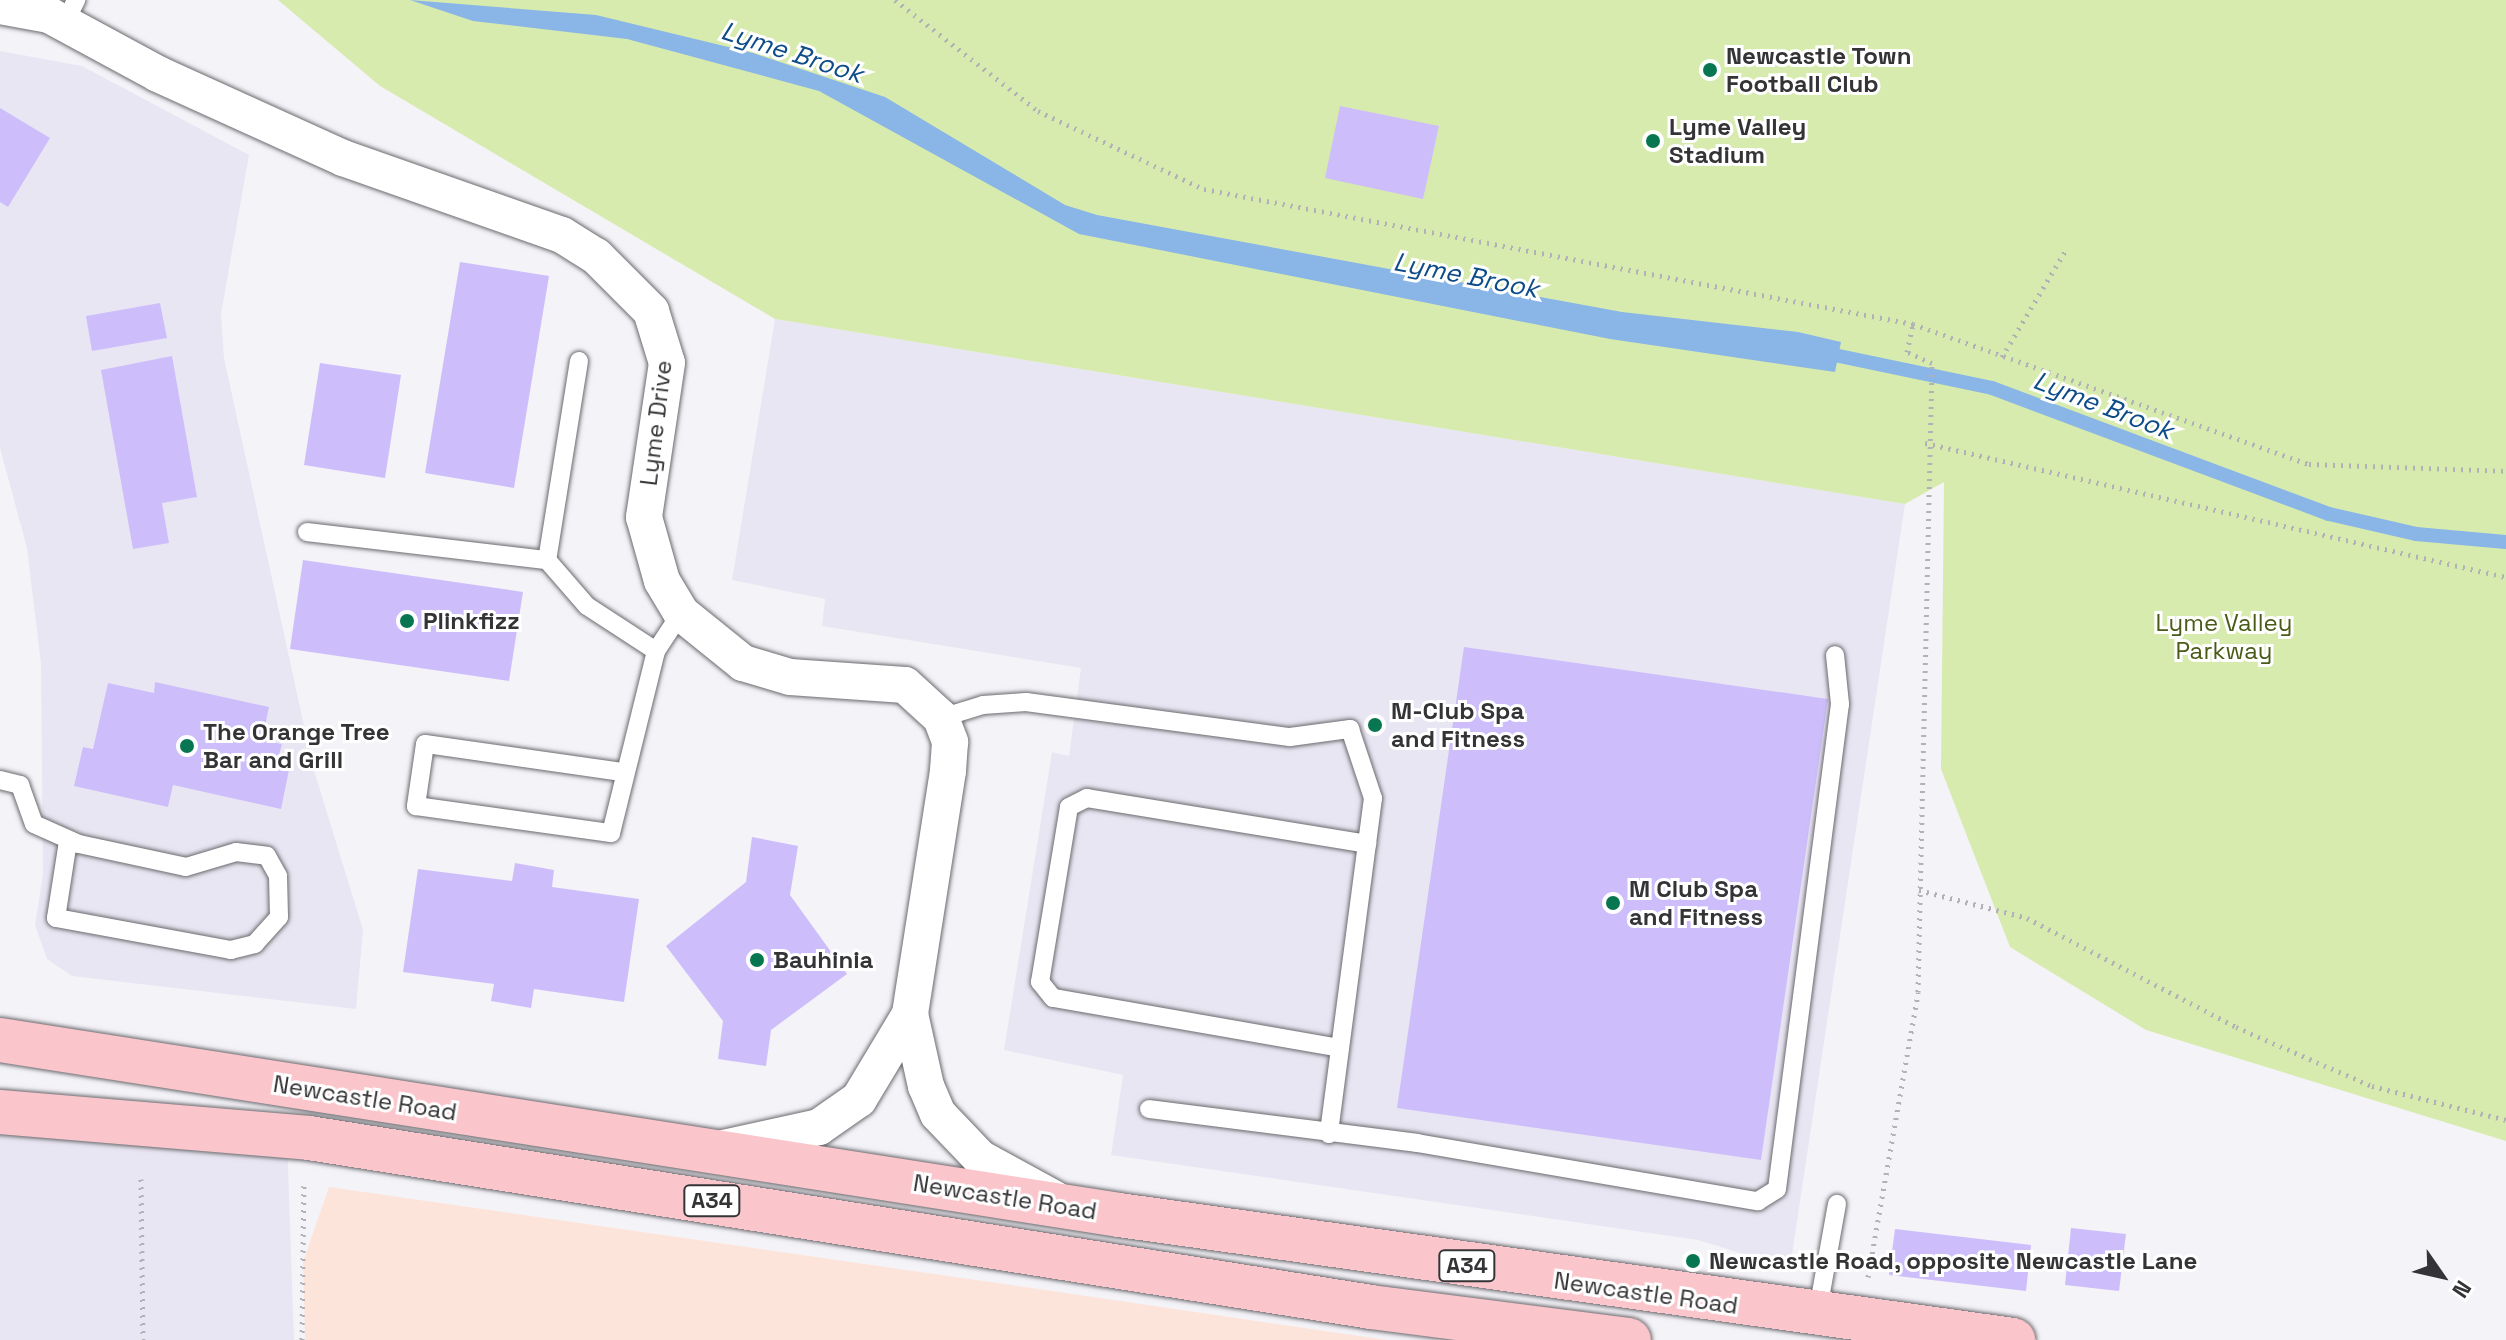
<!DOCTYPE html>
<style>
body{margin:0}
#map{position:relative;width:2506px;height:1340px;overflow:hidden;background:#f4f3f8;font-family:"Space Grotesk",sans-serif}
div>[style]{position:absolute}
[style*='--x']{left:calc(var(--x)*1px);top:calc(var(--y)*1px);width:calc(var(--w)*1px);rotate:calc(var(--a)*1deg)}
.built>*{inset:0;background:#e9e6f3}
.education>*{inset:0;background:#fde4da}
.green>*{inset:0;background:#d8ebaf}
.water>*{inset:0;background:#89b5e7}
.stream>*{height:14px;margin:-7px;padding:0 7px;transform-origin:7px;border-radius:7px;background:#89b5e7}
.building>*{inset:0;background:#cdbefb}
.path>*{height:5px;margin-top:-2.5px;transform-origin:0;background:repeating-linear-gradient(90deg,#b2b2b6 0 2px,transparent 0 8px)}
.roads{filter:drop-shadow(0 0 2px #6b6a6e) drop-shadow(0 0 2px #6b6a6e)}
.service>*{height:18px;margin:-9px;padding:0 9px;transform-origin:9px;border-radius:9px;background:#fff}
.minor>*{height:36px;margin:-18px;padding:0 18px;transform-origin:18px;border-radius:18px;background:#fff}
.trunk>*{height:44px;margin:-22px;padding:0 22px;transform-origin:22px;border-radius:22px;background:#fac6cc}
.dots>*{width:22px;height:22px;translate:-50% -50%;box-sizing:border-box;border:4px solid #fff;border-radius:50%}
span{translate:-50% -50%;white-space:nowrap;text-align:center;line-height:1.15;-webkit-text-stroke:6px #fff;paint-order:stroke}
.shield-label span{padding:2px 6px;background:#fff;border:2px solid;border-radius:6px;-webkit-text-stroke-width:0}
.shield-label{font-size:22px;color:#343436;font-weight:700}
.poi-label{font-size:24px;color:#343436;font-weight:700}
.left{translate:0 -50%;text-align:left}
.street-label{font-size:24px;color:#343436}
.park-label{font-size:24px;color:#4a5b18}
.water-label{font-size:26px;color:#0d4c88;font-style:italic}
.north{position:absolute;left:2402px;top:1236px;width:80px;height:80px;-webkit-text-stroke:6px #fff;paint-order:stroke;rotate:124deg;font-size:22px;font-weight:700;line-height:32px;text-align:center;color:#343436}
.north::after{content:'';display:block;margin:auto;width:28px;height:36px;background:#343436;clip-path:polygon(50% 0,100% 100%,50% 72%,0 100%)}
</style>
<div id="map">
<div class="built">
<div style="clip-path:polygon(0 51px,82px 66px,249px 155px,221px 314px,224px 358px,313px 767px,363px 930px,356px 1009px,72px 976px,47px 959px,35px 925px,43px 874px,41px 664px,27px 548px,0 448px)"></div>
<div style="clip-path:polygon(775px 319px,1905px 504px,1790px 1268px,1698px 1240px,1111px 1155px,1123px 1075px,1004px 1050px,1052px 752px,1069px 756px,1081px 668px,822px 626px,825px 599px,732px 580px)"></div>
<div style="clip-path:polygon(0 1112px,287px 1137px,294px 1340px,0 1340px)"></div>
</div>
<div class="education">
<div style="clip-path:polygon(329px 1187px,1059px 1292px,1387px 1340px,305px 1340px,303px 1262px)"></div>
</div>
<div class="green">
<div style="clip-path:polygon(278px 0,2506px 0,2506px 1141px,2146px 1030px,2010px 947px,1941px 769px,1944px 482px,1905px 504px,775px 319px,380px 86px)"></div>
</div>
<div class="water">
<div style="clip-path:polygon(410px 0,596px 15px,753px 53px,885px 97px,1065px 205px,1097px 215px,1622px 312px,1798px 332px,1841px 342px,1835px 372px,1610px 339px,1079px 234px,819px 91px,627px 39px,473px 21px)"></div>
</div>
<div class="stream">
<div style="--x:1820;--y:352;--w:176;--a:11.8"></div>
<div style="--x:1992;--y:388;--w:360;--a:20.5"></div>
<div style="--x:2329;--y:514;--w:89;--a:12.9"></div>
<div style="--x:2416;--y:534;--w:90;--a:5.1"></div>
</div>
<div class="building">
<div style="clip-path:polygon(1340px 106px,1439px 126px,1423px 199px,1325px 178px)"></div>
<div style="clip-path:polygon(0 108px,50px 138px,8px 207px,0 202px)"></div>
<div style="clip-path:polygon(460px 262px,549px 276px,514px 488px,425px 473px)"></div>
<div style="clip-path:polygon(160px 303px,167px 338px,92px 351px,86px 316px)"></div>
<div style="clip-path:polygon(172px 356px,197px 497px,162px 503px,169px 543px,133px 549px,101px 370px)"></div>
<div style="clip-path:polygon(320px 363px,401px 375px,385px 478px,304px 465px)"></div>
<div style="clip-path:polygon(303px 560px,523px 592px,509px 681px,290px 649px)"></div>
<div style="clip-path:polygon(1464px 647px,1828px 699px,1761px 1160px,1397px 1108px)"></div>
<div style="clip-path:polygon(155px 682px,269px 707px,262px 740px,282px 744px,277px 762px,290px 765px,281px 809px,173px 785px,168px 807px,74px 786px,83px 747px,93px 749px,108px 683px,154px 693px)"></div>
<div style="clip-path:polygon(752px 837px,798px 846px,790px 895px,847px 974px,771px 1030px,766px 1066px,718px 1059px,723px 1021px,666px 946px,746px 882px)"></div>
<div style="clip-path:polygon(515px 863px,554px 870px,552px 887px,639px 899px,624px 1002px,534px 989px,531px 1008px,491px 1001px,494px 984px,403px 972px,418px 869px,512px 881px)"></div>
<div style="clip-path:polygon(2071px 1228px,2126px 1234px,2119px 1291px,2065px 1285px)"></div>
<div style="clip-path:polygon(1895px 1229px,2031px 1245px,2026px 1291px,1889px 1275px)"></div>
</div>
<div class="path">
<div style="--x:895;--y:0;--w:181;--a:37.8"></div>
<div style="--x:1038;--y:111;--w:183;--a:25.2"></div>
<div style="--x:1204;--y:189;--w:722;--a:10.78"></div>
<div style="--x:1913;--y:324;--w:420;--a:19.5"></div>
<div style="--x:2309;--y:464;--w:197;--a:2"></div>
<div style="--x:2002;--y:357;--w:127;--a:-59.2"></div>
<div style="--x:1925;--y:443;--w:596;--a:12.99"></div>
<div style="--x:1919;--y:890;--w:112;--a:14.5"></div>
<div style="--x:2027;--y:918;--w:236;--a:27.5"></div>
<div style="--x:2236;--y:1027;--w:148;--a:23.5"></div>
<div style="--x:2372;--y:1086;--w:138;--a:14.2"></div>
<div style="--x:141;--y:1179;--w:161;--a:89.3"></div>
<div style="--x:1868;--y:1277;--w:289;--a:-80"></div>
<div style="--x:1918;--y:992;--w:629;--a:-88.72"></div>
<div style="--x:1932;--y:363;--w:27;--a:-156"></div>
<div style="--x:1907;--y:352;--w:29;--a:-78"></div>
<div style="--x:302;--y:1340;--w:157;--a:-89.3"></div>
</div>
<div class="roads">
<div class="service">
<div style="--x:64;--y:24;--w:27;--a:-63"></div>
<div style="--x:579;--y:361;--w:202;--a:99.1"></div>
<div style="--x:547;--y:560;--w:61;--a:49"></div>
<div style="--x:587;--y:606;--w:82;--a:33.1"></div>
<div style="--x:656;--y:651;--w:45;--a:-56.7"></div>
<div style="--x:307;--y:532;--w:242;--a:6.7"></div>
<div style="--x:941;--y:718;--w:44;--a:-17.2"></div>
<div style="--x:983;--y:705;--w:43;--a:-4"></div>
<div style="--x:1026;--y:702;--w:266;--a:7.6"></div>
<div style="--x:1290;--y:737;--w:61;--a:-7.6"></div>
<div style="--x:1350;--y:729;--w:73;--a:71.6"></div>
<div style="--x:1373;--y:798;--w:339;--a:97.5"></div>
<div style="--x:622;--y:772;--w:199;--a:-171.9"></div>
<div style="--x:425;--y:744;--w:63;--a:98.3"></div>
<div style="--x:416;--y:806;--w:197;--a:7.9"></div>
<div style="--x:611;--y:833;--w:187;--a:-76.1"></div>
<div style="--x:0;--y:780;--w:21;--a:14"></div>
<div style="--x:20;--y:785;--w:41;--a:70.3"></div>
<div style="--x:34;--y:824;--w:49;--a:24"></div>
<div style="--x:79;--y:844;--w:109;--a:12.1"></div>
<div style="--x:186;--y:867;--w:52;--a:-16.7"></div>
<div style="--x:236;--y:852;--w:31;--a:7"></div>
<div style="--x:267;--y:856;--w:23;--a:61"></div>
<div style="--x:278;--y:876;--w:41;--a:88.6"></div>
<div style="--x:279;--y:917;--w:36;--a:132"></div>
<div style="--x:255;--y:944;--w:25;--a:166"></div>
<div style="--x:231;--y:950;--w:178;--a:-169.6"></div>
<div style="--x:56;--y:918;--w:78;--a:-81.1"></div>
<div style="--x:1340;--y:1048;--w:291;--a:-170.1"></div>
<div style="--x:1053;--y:998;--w:21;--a:-129"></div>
<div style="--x:1040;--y:982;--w:177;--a:-80.6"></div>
<div style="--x:1069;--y:807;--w:20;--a:-27"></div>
<div style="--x:1087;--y:798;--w:284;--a:9.3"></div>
<div style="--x:1149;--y:1109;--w:270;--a:7.2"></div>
<div style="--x:1417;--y:1143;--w:346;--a:9.7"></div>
<div style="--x:1758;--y:1201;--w:22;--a:-32"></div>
<div style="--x:1777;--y:1189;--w:489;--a:-82.6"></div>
<div style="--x:1840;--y:704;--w:49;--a:-95.8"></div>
<div style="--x:1817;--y:1315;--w:113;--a:-79.8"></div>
</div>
<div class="minor">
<div style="--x:0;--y:6;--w:50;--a:10.4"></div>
<div style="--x:49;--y:15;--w:124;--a:28.4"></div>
<div style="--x:158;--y:74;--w:203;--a:24.4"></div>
<div style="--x:343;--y:158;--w:232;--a:19.4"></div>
<div style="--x:562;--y:235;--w:40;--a:32"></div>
<div style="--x:596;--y:256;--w:78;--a:45"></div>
<div style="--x:651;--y:311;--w:54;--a:72.9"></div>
<div style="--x:667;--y:363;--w:156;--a:98.5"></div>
<div style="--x:644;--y:517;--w:66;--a:74.3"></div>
<div style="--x:662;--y:581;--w:37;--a:59"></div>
<div style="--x:681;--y:613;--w:80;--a:38.9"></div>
<div style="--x:743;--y:663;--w:49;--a:16.6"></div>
<div style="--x:790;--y:677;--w:115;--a:4"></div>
<div style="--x:905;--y:685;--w:49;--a:42.5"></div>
<div style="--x:941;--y:718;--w:26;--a:69"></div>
<div style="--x:950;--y:742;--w:29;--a:94"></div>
<div style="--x:948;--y:771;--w:246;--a:98.9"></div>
<div style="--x:910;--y:1014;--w:74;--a:77.5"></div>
<div style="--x:926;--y:1086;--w:30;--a:67"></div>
<div style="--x:938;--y:1114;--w:61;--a:46.3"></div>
<div style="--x:980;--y:1158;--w:85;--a:28.7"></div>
<div style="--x:723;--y:1148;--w:98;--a:-12.3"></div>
<div style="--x:819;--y:1127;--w:49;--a:-35"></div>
<div style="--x:859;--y:1099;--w:99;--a:-59"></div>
</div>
<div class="trunk">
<div style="--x:0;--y:1040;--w:1133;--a:8.89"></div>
<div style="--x:1119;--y:1215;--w:903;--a:7.96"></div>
<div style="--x:0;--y:1112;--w:310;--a:4.8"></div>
<div style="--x:309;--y:1138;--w:1075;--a:9.04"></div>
<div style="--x:1371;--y:1307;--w:260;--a:7.3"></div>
</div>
</div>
<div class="dots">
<div style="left:1710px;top:70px;background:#087650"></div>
<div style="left:1653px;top:141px;background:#087650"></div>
<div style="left:407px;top:621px;background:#087650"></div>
<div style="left:1375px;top:725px;background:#087650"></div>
<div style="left:187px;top:746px;background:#087650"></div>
<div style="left:1613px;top:903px;background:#087650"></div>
<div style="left:757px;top:960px;background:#087650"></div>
<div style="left:1693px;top:1261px;background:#087650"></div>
</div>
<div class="shield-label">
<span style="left:712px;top:1201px">A34</span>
<span style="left:1467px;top:1266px">A34</span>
</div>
<div class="poi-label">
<span class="left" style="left:1726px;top:70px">Newcastle Town<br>Football Club</span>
<span class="left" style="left:1669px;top:141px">Lyme Valley<br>Stadium</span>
<span class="left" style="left:423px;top:621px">Plinkfizz</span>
<span class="left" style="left:1391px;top:725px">M-Club Spa<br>and Fitness</span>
<span class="left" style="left:203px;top:746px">The Orange Tree<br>Bar and Grill</span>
<span class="left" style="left:1629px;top:903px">M Club Spa<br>and Fitness</span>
<span class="left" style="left:773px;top:960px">Bauhinia</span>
<span class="left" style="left:1709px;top:1261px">Newcastle Road, opposite Newcastle Lane</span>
</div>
<div class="street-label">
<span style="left:656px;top:423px;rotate:-83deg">Lyme Drive</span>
<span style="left:365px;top:1098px;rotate:9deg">Newcastle Road</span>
<span style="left:1005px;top:1197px;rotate:9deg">Newcastle Road</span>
<span style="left:1646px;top:1293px;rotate:8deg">Newcastle Road</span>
</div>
<div class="park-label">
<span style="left:2224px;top:637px">Lyme Valley<br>Parkway</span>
</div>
<div class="water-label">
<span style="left:792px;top:53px;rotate:18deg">Lyme Brook</span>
<span style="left:1466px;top:276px;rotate:11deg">Lyme Brook</span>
<span style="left:2103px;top:406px;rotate:21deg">Lyme Brook</span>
</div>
<div class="north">N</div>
</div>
